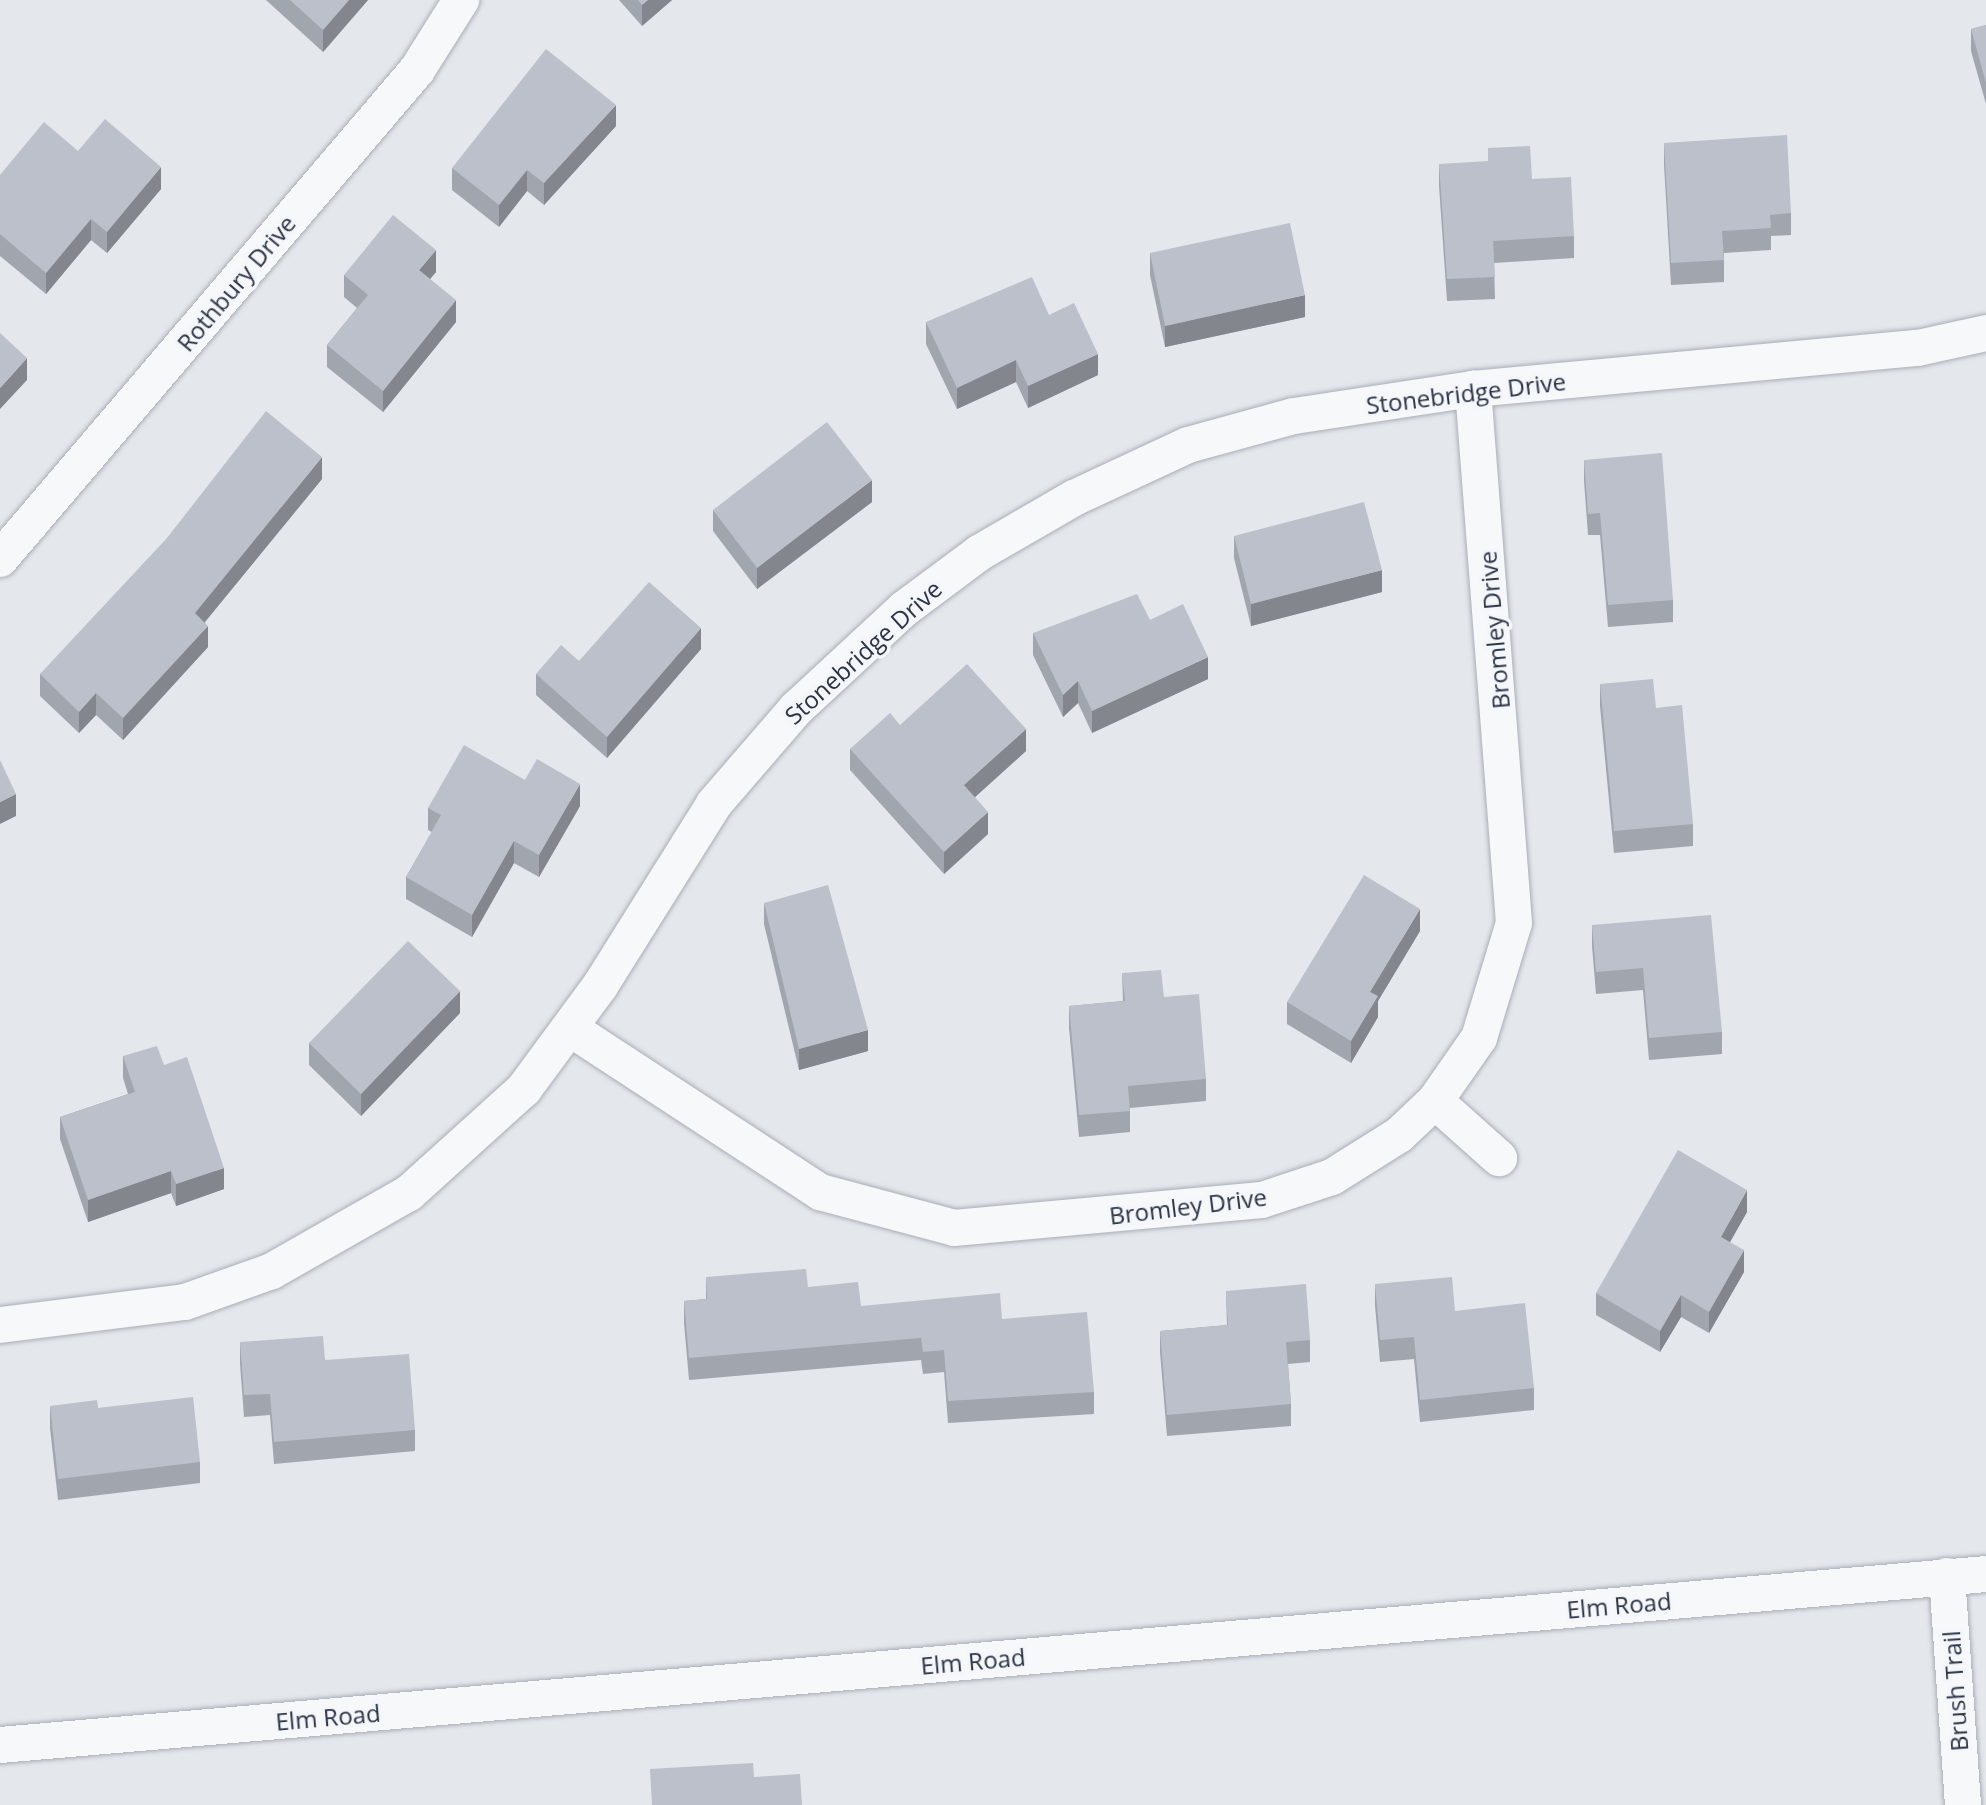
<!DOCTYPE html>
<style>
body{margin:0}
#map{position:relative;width:1986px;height:1805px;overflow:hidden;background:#e4e7ec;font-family:"Open Sans",sans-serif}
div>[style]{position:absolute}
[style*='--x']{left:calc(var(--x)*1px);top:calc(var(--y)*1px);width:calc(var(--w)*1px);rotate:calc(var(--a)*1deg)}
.roads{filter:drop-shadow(0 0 2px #a9aeb7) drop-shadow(0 0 2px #a9aeb7)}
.street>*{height:36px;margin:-18px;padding:0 18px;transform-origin:18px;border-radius:18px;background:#f7f8fa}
.wall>*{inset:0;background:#a1a5ae}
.shaded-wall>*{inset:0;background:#83868d}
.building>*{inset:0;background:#bbc0ca}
span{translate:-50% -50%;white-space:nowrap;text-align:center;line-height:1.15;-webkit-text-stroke:7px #f4f6f9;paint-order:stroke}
.street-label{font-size:24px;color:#2b3445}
</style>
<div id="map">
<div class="roads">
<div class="street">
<div style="--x:0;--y:559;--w:643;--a:-49.54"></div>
<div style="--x:417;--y:70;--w:83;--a:-57.8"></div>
<div style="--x:571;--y:1029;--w:298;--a:33.2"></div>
<div style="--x:820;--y:1192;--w:139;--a:15"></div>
<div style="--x:954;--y:1228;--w:309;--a:-5.2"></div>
<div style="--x:1262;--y:1200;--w:74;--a:-18.2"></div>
<div style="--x:1332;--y:1177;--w:79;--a:-32.1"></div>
<div style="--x:1399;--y:1135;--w:50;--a:-43.4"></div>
<div style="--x:1435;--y:1101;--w:77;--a:-55.1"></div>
<div style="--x:1479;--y:1038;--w:120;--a:-73.1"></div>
<div style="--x:1514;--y:923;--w:536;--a:-94.39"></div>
<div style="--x:1435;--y:1101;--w:86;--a:41.7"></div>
<div style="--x:0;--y:1325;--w:186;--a:-7.1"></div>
<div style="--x:185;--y:1302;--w:92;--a:-19.6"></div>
<div style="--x:272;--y:1271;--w:158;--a:-29.7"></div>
<div style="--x:409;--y:1193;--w:155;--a:-42.1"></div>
<div style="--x:524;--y:1089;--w:128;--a:-53.6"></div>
<div style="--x:600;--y:986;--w:215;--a:-57.9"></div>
<div style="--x:714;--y:804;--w:125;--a:-49.2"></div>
<div style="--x:796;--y:709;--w:147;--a:-42.8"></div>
<div style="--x:904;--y:609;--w:94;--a:-36.7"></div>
<div style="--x:979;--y:553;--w:110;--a:-30.1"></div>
<div style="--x:1074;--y:498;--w:126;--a:-24.9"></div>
<div style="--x:1188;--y:445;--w:110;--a:-15.3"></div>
<div style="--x:1294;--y:416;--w:181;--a:-8.6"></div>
<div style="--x:1473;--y:389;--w:447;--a:-5.3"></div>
<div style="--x:1918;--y:348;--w:70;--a:-12.4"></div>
<div style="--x:1947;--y:1576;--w:230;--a:86"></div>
<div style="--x:0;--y:1745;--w:1993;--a:-4.92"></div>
</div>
</div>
<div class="wall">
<div style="clip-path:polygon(266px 0,368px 0,323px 52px)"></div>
<div style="clip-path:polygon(619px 0,672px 0,642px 26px)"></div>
<div style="clip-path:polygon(1986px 25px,1986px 104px,1971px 51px,1971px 29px)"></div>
<div style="clip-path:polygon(616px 126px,544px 205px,527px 191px,499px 227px,452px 190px,452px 168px)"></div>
<div style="clip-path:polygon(1664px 143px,1791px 213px,1791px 235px,1771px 236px,1771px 250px,1724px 253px,1724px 282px,1671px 285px,1664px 165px)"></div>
<div style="clip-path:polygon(78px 151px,161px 189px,107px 253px,91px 240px,46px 294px,0 256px,0 175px)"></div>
<div style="clip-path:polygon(1439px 164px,1532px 179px,1574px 236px,1574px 258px,1494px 263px,1495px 299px,1447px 301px,1439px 186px)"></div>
<div style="clip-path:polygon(1150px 253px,1305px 317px,1165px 347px,1150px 275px)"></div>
<div style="clip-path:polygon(436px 272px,430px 279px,456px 322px,383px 412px,327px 367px,327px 345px,357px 308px,344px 297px,344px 275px)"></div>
<div style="clip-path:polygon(1049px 315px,1098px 375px,1028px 408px,1016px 382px,957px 409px,926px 344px,926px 322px)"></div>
<div style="clip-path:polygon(1584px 460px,1673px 600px,1673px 622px,1608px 627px,1600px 535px,1588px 535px,1584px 481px)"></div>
<div style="clip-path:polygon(322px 479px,205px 622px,208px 647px,123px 740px,96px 715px,79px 733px,40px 696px,40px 674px)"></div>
<div style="clip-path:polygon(872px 502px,757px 589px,713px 531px,713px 510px)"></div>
<div style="clip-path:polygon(1234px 536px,1382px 592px,1251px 626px,1234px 558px)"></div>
<div style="clip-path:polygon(1033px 633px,1208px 679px,1092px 733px,1078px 703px,1063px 717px,1033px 655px)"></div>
<div style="clip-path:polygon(701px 649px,607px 758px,536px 695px,536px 674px,579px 661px)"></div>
<div style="clip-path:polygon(1600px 684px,1693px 824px,1693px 846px,1614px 853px,1600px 706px)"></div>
<div style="clip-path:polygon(900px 725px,1026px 751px,975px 797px,988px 834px,944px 874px,850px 770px,850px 749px)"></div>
<div style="clip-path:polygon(525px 780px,580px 806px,539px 877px,514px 863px,472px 937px,406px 899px,406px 877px,432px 832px,428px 830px,428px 808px)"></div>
<div style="clip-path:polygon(764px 903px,868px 1051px,799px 1070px,764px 924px)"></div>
<div style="clip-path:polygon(1592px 925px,1722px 1032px,1722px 1054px,1649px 1060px,1643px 990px,1596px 994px,1592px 946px)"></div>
<div style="clip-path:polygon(1420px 931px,1378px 1001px,1378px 1017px,1351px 1063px,1287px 1024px,1287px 1002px)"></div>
<div style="clip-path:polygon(1122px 973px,1164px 997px,1206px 1079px,1206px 1101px,1130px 1108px,1130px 1132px,1079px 1137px,1069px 1028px,1069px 1006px,1123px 1001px)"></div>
<div style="clip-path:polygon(460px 1013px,361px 1116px,309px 1065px,309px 1043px)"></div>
<div style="clip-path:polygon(123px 1056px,164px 1065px,224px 1189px,176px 1206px,171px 1193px,88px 1222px,60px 1139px,60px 1117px,128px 1094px,123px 1078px)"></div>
<div style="clip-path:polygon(1747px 1212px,1730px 1242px,1744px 1272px,1709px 1333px,1681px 1317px,1660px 1352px,1596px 1315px,1596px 1293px)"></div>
<div style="clip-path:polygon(706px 1277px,808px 1287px,861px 1306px,1002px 1319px,1094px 1392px,1094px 1414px,948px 1423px,944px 1372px,923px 1374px,921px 1360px,689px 1380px,684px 1323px,684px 1301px,706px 1299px)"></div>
<div style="clip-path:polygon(1375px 1284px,1455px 1311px,1534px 1388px,1534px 1410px,1420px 1422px,1414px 1359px,1380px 1362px,1375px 1306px)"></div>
<div style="clip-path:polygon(1226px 1291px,1310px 1340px,1310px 1362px,1288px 1364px,1291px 1404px,1291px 1426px,1167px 1436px,1160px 1352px,1160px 1331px,1227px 1325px)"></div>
<div style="clip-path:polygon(240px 1342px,325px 1360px,415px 1430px,415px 1451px,274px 1464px,270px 1415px,244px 1417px,240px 1364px)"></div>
<div style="clip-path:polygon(50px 1406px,98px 1408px,200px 1462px,200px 1483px,58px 1500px,50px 1428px)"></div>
</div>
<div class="shaded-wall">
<div style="clip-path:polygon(349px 0,368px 0,323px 52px,323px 30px)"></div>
<div style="clip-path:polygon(648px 0,672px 0,642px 26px,642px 5px)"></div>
<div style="clip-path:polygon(616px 105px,616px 126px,544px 205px,544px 183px)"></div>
<div style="clip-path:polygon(161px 167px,161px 189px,107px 253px,107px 232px)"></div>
<div style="clip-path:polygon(527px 170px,527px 191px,499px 227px,499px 205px)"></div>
<div style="clip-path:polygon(91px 219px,91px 240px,46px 294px,46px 273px)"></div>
<div style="clip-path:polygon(436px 250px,436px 272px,419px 292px,419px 270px)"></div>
<div style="clip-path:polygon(1305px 295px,1305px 317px,1165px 347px,1165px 326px)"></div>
<div style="clip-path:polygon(456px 300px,456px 322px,383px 412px,383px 391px)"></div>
<div style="clip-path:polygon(1098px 354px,1098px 375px,1028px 408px,1028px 386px)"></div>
<div style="clip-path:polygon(27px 358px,27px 380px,0 409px,0 388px)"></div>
<div style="clip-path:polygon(1016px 360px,1016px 382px,957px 409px,957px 388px)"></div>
<div style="clip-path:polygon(322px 457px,322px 479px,195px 634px,195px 613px)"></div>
<div style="clip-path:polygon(872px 480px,872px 502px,757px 589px,757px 568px)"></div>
<div style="clip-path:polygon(1382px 570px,1382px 592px,1251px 626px,1251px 604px)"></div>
<div style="clip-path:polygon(208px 626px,208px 647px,123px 740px,123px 718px)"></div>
<div style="clip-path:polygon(701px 628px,701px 649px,607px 758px,607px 737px)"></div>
<div style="clip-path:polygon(1208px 657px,1208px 679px,1092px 733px,1092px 711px)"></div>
<div style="clip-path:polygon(1078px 681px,1078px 703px,1063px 717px,1063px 695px)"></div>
<div style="clip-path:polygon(96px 693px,96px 715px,79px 733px,79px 712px)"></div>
<div style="clip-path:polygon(1026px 729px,1026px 751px,964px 807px,964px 785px)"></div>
<div style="clip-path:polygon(580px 784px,580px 806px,539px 877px,539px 855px)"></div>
<div style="clip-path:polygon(16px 794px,16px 816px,0 824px,0 802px)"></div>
<div style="clip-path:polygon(988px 812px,988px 834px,944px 874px,944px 852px)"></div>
<div style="clip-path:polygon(514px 841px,514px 863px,472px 937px,472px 915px)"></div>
<div style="clip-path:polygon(1420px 909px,1420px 931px,1378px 1001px,1378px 1017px,1351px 1063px,1351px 1041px,1370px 992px)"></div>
<div style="clip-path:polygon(460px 991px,460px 1013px,361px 1116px,361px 1094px)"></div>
<div style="clip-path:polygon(868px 1030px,868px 1051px,799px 1070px,799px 1049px)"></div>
<div style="clip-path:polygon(224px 1168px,224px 1189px,176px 1206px,176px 1184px)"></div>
<div style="clip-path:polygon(171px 1171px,171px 1193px,88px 1222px,88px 1200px)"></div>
<div style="clip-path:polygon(1747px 1190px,1747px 1212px,1721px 1258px,1721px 1237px)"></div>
<div style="clip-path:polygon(1744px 1250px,1744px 1272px,1709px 1333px,1709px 1312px)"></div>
<div style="clip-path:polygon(1681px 1295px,1681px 1317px,1660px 1352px,1660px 1331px)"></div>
</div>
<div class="building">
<div style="clip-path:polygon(290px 0,349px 0,323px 30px)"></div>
<div style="clip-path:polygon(638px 0,648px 0,642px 5px)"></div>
<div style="clip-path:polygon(1986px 25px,1986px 83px,1971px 29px)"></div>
<div style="clip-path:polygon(546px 49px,616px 105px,544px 183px,527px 170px,499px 205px,452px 168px)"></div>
<div style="clip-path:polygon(105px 119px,161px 167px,107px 232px,91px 219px,46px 273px,0 234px,0 175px,44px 122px,78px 151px)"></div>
<div style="clip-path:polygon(1787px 135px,1791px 213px,1770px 215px,1771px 228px,1722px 231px,1724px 260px,1671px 263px,1664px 143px)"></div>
<div style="clip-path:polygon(1530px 146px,1532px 179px,1571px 177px,1574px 236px,1493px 241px,1495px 277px,1447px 279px,1439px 164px,1488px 161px,1488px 148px)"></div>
<div style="clip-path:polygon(393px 215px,436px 250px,419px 270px,456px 300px,383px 391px,327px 345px,368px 295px,344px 275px)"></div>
<div style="clip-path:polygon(1290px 223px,1305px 295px,1165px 326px,1150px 253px)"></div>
<div style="clip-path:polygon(1032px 277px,1049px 315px,1074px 303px,1098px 354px,1028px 386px,1016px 360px,957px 388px,926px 322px)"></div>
<div style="clip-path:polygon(0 333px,27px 358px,0 388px)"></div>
<div style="clip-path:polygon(266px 411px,322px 457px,195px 613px,208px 626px,123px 718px,96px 693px,79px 712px,40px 674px,167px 538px)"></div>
<div style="clip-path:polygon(827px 422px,872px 480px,757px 568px,713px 510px)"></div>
<div style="clip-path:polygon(1662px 453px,1673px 600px,1608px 605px,1600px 513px,1588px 514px,1584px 460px)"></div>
<div style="clip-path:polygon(1364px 502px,1382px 570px,1251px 604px,1234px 536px)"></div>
<div style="clip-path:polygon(649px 582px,701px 628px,607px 737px,536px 674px,561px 645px,579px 661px)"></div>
<div style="clip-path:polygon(1137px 594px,1150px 620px,1183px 604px,1208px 657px,1092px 711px,1078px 681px,1063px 695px,1033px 633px)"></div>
<div style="clip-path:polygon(967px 664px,1026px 729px,964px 785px,988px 812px,944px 852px,850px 749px,890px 713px,900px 725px)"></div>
<div style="clip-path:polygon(1653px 679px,1656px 708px,1682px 705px,1693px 824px,1614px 831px,1600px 684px)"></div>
<div style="clip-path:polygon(464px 745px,525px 780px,537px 759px,580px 784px,539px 855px,514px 841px,472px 915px,406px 877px,441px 815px,428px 808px)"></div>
<div style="clip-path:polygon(0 760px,16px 794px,0 802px)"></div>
<div style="clip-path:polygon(1364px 875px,1420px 909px,1370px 992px,1378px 996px,1351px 1041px,1287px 1002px)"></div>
<div style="clip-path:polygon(828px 885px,868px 1030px,799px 1049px,764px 903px)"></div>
<div style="clip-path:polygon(1711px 915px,1722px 1032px,1649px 1038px,1643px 968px,1596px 972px,1592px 925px)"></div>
<div style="clip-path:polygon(408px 941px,460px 991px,361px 1094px,309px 1043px)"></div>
<div style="clip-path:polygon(1161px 970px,1164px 997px,1199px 994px,1206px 1079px,1128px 1086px,1130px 1111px,1079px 1115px,1069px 1006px,1125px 1001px,1122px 973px)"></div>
<div style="clip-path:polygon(157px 1046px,164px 1065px,187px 1057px,224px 1168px,176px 1184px,171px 1171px,88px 1200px,60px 1117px,135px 1092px,123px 1056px)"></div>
<div style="clip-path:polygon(1678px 1150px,1747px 1190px,1721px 1237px,1744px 1250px,1709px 1312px,1681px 1295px,1660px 1331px,1596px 1293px)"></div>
<div style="clip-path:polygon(806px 1269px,808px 1287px,858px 1282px,861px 1306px,1000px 1293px,1002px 1319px,1087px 1312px,1094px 1392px,948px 1401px,944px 1350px,923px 1352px,921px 1338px,689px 1358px,684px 1301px,707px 1299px,706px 1277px)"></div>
<div style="clip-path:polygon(1452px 1277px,1455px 1311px,1525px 1303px,1534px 1388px,1420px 1400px,1414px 1337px,1380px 1340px,1375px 1284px)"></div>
<div style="clip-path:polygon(1306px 1284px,1310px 1340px,1286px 1342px,1291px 1404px,1167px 1415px,1160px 1331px,1228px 1325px,1226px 1291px)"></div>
<div style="clip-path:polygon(323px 1336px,325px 1360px,409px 1354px,415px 1430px,274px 1442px,270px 1394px,244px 1395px,240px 1342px)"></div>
<div style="clip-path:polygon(193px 1397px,200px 1462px,58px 1479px,50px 1406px,97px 1400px,98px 1408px)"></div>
<div style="clip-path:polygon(753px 1763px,754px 1777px,800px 1774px,802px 1805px,652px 1805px,650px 1769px)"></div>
</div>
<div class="street-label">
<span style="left:236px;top:283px;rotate:-50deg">Rothbury Drive</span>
<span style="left:1466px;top:393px;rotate:-7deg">Stonebridge Drive</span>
<span style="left:1494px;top:630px;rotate:-95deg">Bromley Drive</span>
<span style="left:863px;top:652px;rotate:-42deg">Stonebridge Drive</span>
<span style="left:1188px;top:1206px;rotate:-7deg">Bromley Drive</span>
<span style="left:1619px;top:1605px;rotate:-5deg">Elm Road</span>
<span style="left:973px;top:1661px;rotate:-5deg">Elm Road</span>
<span style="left:1955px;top:1691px;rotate:-94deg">Brush Trail</span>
<span style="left:328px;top:1717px;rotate:-5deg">Elm Road</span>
</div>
</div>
